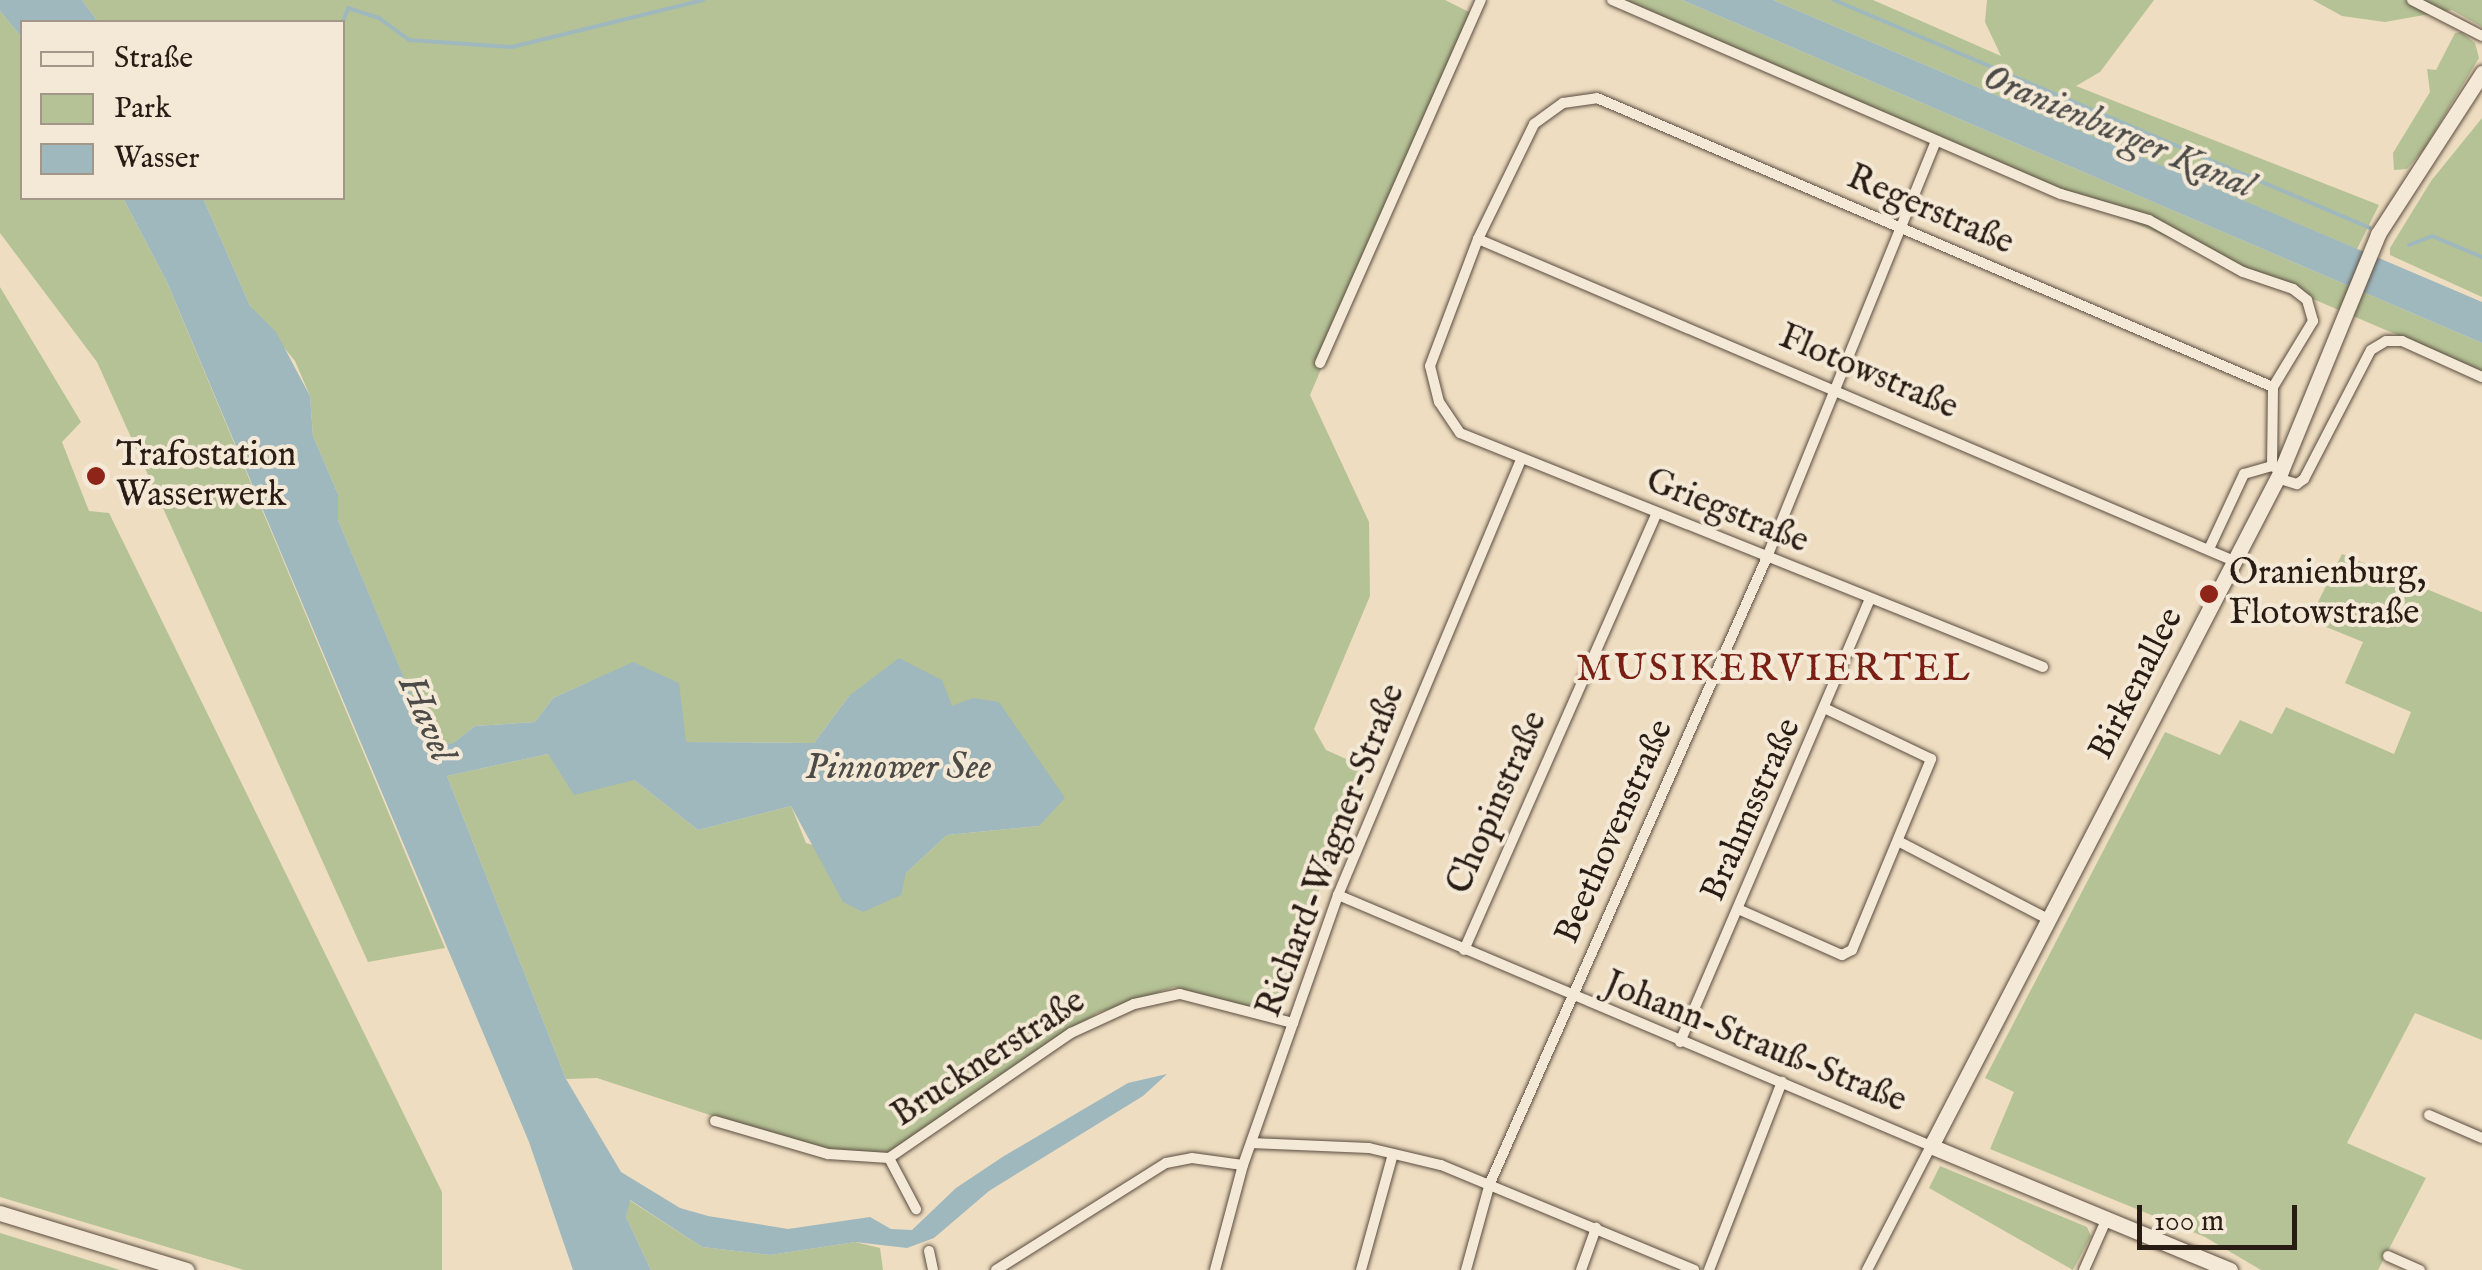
<!DOCTYPE html>
<meta charset="utf-8">
<style>
body{margin:0}
#map{position:relative;width:2482px;height:1270px;overflow:hidden;background:#eeddc0;font-family:"IM FELL English",serif}
div>[style]{position:absolute}
[style*='--x']{left:calc(var(--x)*1px);top:calc(var(--y)*1px);width:calc(var(--w)*1px);rotate:calc(var(--a)*1deg)}
.green>*{inset:0;background:#b5c295}
.water>*{inset:0;background:#9fb8be}
.stream>*{height:4px;margin:-2px;padding:0 2px;transform-origin:2px;border-radius:2px;background:#9fb8be}
.roads{filter:drop-shadow(0 0 2px #5a4c40) drop-shadow(0 0 2px #5a4c40)}
.street>*{height:10px;margin:-5px;padding:0 5px;transform-origin:5px;border-radius:5px;background:#f4e9d6}
.secondary>*{height:15px;margin:-7.5px;padding:0 7.5px;transform-origin:7.5px;border-radius:7.5px;background:#f4e9d6}
.dots>*{width:28px;height:28px;translate:-50% -50%;box-sizing:border-box;border:5px solid #f4e9d6;border-radius:50%}
span{translate:-50% -50%;white-space:nowrap;text-align:center;line-height:1.15;-webkit-text-stroke:8px #f4e9d6;paint-order:stroke}
.street-label{font-size:35px;color:#281c15}
.poi-label{font-size:35px;color:#281c15}
.left{translate:0 -50%;text-align:left}
.water-label{font-size:38px;color:#4c4b48;font-style:italic}
.neighbourhood-label{font-size:38px;color:#7a1f14;letter-spacing:2.5px}
.legend{position:absolute;left:20px;top:20px;width:325px;height:180px;box-sizing:border-box;background:#f4e9d6;border:2px solid #a29789;margin:0;padding:12px 18px;list-style:none;font-size:30px;color:#281c15}
.legend li{display:flex;align-items:center;gap:20px;height:50px}
.legend b{width:50px;border:2px solid #a29789}
.scale{position:absolute;left:2137px;top:1205px;width:160px;height:45px;box-sizing:border-box;border:5px solid #281c15;border-top:0;padding-left:12px;font-size:30px;line-height:35px;white-space:nowrap;color:#281c15;-webkit-text-stroke:8px #f4e9d6;paint-order:stroke}
</style>
<div id="map">
<div class="green">
<div style="clip-path:polygon(82px 0,1445px 0,1473px 14px,1310px 395px,1369px 522px,1370px 596px,1314px 729px,1326px 750px,1371px 770px,1314px 902px,1277px 1014px,1174px 987px,1097px 1013px,889px 1152px,871px 1156px,795px 1143px,597px 1078px,566px 1079px,447px 776px,548px 754px,634px 780px,698px 830px,791px 806px,806px 843px,906px 873px,947px 835px,1039px 826px,952px 706px,849px 696px,814px 743px,685px 742px,683px 727px,591px 681px,553px 698px,535px 722px,475px 726px,453px 743px,432px 746px,338px 520px,338px 494px,313px 436px,310px 396px,295px 361px,250px 306px,203px 198px,342px 198px,342px 22px,98px 22px)"></div>
<div style="clip-path:polygon(1611px 0,1682px 0,2482px 343px,2482px 371px)"></div>
<div style="clip-path:polygon(1773px 0,1873px 0,2001px 56px,1985px 22px,1987px 0,2154px 0,2100px 72px,2076px 86px,2379px 205px,2357px 249px)"></div>
<div style="clip-path:polygon(2313px 0,2482px 0,2482px 27px,2452px 10px,2385px 22px,2342px 16px)"></div>
<div style="clip-path:polygon(0 11px,22px 38px,22px 198px,123px 198px,167px 282px,445px 948px,368px 962px,97px 362px,0 233px)"></div>
<div style="clip-path:polygon(2461px 32px,2475px 43px,2479px 58px,2424px 149px,2407px 169px,2394px 170px,2393px 153px,2430px 92px,2427px 69px,2436px 70px,2455px 33px)"></div>
<div style="clip-path:polygon(2482px 118px,2482px 297px,2390px 255px,2390px 248px,2431px 181px)"></div>
<div style="clip-path:polygon(0 287px,81px 422px,62px 442px,89px 511px,109px 513px,442px 1192px,442px 1270px,244px 1270px,0 1197px)"></div>
<div style="clip-path:polygon(2342px 554px,2482px 612px,2482px 1040px,2415px 1013px,2347px 1143px,2426px 1178px,2378px 1270px,2261px 1270px,2205px 1237px,1990px 1149px,2014px 1092px,1985px 1078px,2165px 732px,2220px 755px,2240px 720px,2272px 734px,2286px 707px,2394px 754px,2411px 712px,2345px 683px,2363px 642px,2309px 620px)"></div>
<div style="clip-path:polygon(1940px 1166px,2087px 1227px,2091px 1236px,2073px 1270px,1929px 1188px)"></div>
<div style="clip-path:polygon(629px 1200px,702px 1247px,770px 1255px,855px 1242px,880px 1248px,883px 1270px,651px 1270px,626px 1217px)"></div>
<div style="clip-path:polygon(0 1233px,120px 1270px,0 1270px)"></div>
</div>
<div class="water">
<div style="clip-path:polygon(0 0,82px 0,98px 22px,22px 22px,22px 38px,0 11px)"></div>
<div style="clip-path:polygon(1682px 0,1773px 0,2482px 302px,2482px 343px)"></div>
<div style="clip-path:polygon(123px 198px,203px 198px,250px 306px,276px 332px,310px 396px,313px 436px,338px 494px,338px 520px,432px 745px,453px 743px,475px 726px,535px 722px,553px 698px,633px 662px,679px 683px,686px 742px,814px 743px,849px 696px,899px 658px,942px 680px,952px 706px,973px 698px,999px 702px,1065px 798px,1039px 826px,947px 835px,906px 873px,901px 895px,863px 912px,843px 902px,791px 806px,698px 830px,634px 780px,574px 795px,548px 754px,447px 776px,566px 1079px,621px 1172px,680px 1208px,708px 1216px,788px 1229px,870px 1217px,891px 1229px,912px 1230px,956px 1188px,1004px 1156px,1128px 1083px,1167px 1074px,1143px 1096px,989px 1191px,934px 1238px,907px 1248px,855px 1242px,770px 1255px,702px 1247px,630px 1200px,626px 1217px,651px 1270px,573px 1270px,529px 1142px,167px 282px)"></div>
</div>
<div class="stream">
<div style="--x:1834;--y:0;--w:582;--a:23.04"></div>
<div style="--x:342;--y:24;--w:17;--a:-69"></div>
<div style="--x:348;--y:8;--w:33;--a:18"></div>
<div style="--x:379;--y:18;--w:37;--a:36"></div>
<div style="--x:409;--y:40;--w:103;--a:3.9"></div>
<div style="--x:512;--y:47;--w:197;--a:-13.8"></div>
<div style="--x:2409;--y:245;--w:25;--a:-21"></div>
<div style="--x:2432;--y:236;--w:54;--a:22.8"></div>
</div>
<div class="roads">
<div class="street">
<div style="--x:1612;--y:0;--w:489;--a:23.4"></div>
<div style="--x:2061;--y:194;--w:92;--a:16.5"></div>
<div style="--x:2149;--y:220;--w:107;--a:29"></div>
<div style="--x:2243;--y:272;--w:53;--a:18.8"></div>
<div style="--x:2293;--y:289;--w:18;--a:38"></div>
<div style="--x:2307;--y:300;--w:22;--a:74"></div>
<div style="--x:2313;--y:321;--w:77;--a:121.2"></div>
<div style="--x:2273;--y:387;--w:79;--a:90.7"></div>
<div style="--x:2272;--y:466;--w:10;--a:29"></div>
<div style="--x:2412;--y:0;--w:79;--a:27.2"></div>
<div style="--x:1478;--y:239;--w:822;--a:23.07"></div>
<div style="--x:1320;--y:363;--w:397;--a:-66.1"></div>
<div style="--x:2277;--y:478;--w:21;--a:17"></div>
<div style="--x:2297;--y:484;--w:9;--a:-36"></div>
<div style="--x:2304;--y:479;--w:145;--a:-62.6"></div>
<div style="--x:2371;--y:350;--w:17;--a:-31"></div>
<div style="--x:2386;--y:341;--w:16;--a:0"></div>
<div style="--x:2402;--y:341;--w:88;--a:24.2"></div>
<div style="--x:2209;--y:549;--w:83;--a:-65"></div>
<div style="--x:2244;--y:474;--w:29;--a:-16"></div>
<div style="--x:2043;--y:667;--w:628;--a:-158.13"></div>
<div style="--x:1460;--y:433;--w:37;--a:-124"></div>
<div style="--x:1439;--y:402;--w:37;--a:-104"></div>
<div style="--x:1430;--y:366;--w:136;--a:-69.3"></div>
<div style="--x:1478;--y:239;--w:128;--a:-64"></div>
<div style="--x:1534;--y:124;--w:36;--a:-36"></div>
<div style="--x:1563;--y:103;--w:34;--a:-8"></div>
<div style="--x:1597;--y:98;--w:735;--a:23.15"></div>
<div style="--x:1898;--y:841;--w:171;--a:27.5"></div>
<div style="--x:1338;--y:895;--w:644;--a:22.94"></div>
<div style="--x:1931;--y:1146;--w:140;--a:117.3"></div>
<div style="--x:1738;--y:909;--w:114;--a:23.9"></div>
<div style="--x:1842;--y:955;--w:11;--a:-27"></div>
<div style="--x:1852;--y:950;--w:207;--a:-67.5"></div>
<div style="--x:1931;--y:759;--w:116;--a:-154.5"></div>
<div style="--x:1464;--y:950;--w:476;--a:-66.2"></div>
<div style="--x:1680;--y:1042;--w:482;--a:-66.8"></div>
<div style="--x:2429;--y:1115;--w:58;--a:23.5"></div>
<div style="--x:715;--y:1121;--w:118;--a:16.3"></div>
<div style="--x:828;--y:1154;--w:61;--a:3.8"></div>
<div style="--x:889;--y:1158;--w:221;--a:-34.5"></div>
<div style="--x:1071;--y:1033;--w:69;--a:-24.7"></div>
<div style="--x:1134;--y:1004;--w:47;--a:-12.3"></div>
<div style="--x:1180;--y:994;--w:117;--a:14.4"></div>
<div style="--x:1251;--y:1143;--w:118;--a:2.4"></div>
<div style="--x:1369;--y:1148;--w:74;--a:13.3"></div>
<div style="--x:1441;--y:1165;--w:274;--a:22.5"></div>
<div style="--x:889;--y:1158;--w:58;--a:62.1"></div>
<div style="--x:929;--y:1251;--w:19;--a:78"></div>
<div style="--x:2388;--y:1256;--w:35;--a:24"></div>
<div style="--x:996;--y:1270;--w:201;--a:-32.2"></div>
<div style="--x:1166;--y:1163;--w:26;--a:-11"></div>
<div style="--x:1192;--y:1158;--w:51;--a:7.8"></div>
<div style="--x:1215;--y:1270;--w:109;--a:-75.1"></div>
<div style="--x:1243;--y:1165;--w:286;--a:-70.6"></div>
<div style="--x:1338;--y:895;--w:473;--a:-67.2"></div>
<div style="--x:1361;--y:1270;--w:120;--a:-74.6"></div>
<div style="--x:1466;--y:1270;--w:90;--a:-74.6"></div>
<div style="--x:1490;--y:1183;--w:685;--a:-66.13"></div>
<div style="--x:1767;--y:557;--w:449;--a:-67.9"></div>
<div style="--x:1581;--y:1270;--w:45;--a:-70.3"></div>
<div style="--x:1709;--y:1270;--w:202;--a:-68.8"></div>
<div style="--x:2084;--y:1270;--w:57;--a:-66.1"></div>
</div>
<div class="secondary">
<div style="--x:0;--y:1213;--w:195;--a:17"></div>
<div style="--x:2230;--y:1270;--w:324;--a:-157.5"></div>
<div style="--x:1931;--y:1146;--w:760;--a:-62.59"></div>
<div style="--x:2281;--y:471;--w:256;--a:-67.7"></div>
<div style="--x:2378;--y:234;--w:192;--a:-57.1"></div>
</div>
</div>
<div class="dots">
<div style="left:96px;top:476px;background:#8f2418"></div>
<div style="left:2209px;top:594px;background:#8f2418"></div>
</div>
<div class="street-label">
<span style="left:1930px;top:211px;rotate:23deg">Regerstraße</span>
<span style="left:1868px;top:373px;rotate:23deg">Flotowstraße</span>
<span style="left:1727px;top:512px;rotate:22deg">Griegstraße</span>
<span style="left:2137px;top:684px;rotate:-63deg">Birkenallee</span>
<span style="left:1498px;top:803px;rotate:-66deg">Chopinstraße</span>
<span style="left:1752px;top:810px;rotate:-66deg">Brahmsstraße</span>
<span style="left:1615px;top:832px;rotate:-66deg">Beethovenstraße</span>
<span style="left:1332px;top:851px;rotate:-69deg">Richard-Wagner-Straße</span>
<span style="left:1755px;top:1043px;rotate:22deg">Johann-Strauß-Straße</span>
<span style="left:989px;top:1059px;rotate:-33deg">Brucknerstraße</span>
</div>
<div class="poi-label">
<span class="left" style="left:116px;top:476px">Trafostation<br>Wasserwerk</span>
<span class="left" style="left:2229px;top:594px">Oranienburg,<br>Flotowstraße</span>
</div>
<div class="water-label">
<span style="left:2118px;top:133px;rotate:23deg">Oranienburger Kanal</span>
<span style="left:425px;top:719px;rotate:67deg">Havel</span>
<span style="left:898px;top:769px">Pinnower See</span>
</div>
<div class="neighbourhood-label">
<span style="left:1774px;top:671px">MUSIKERVIERTEL</span>
</div>
<ul class="legend">
<li><b style="height:12px;background:#f4e9d6"></b>Straße</li>
<li><b style="height:28px;background:#b5c295"></b>Park</li>
<li><b style="height:28px;background:#9fb8be"></b>Wasser</li>
</ul>
<div class="scale">100 m</div>
</div>
